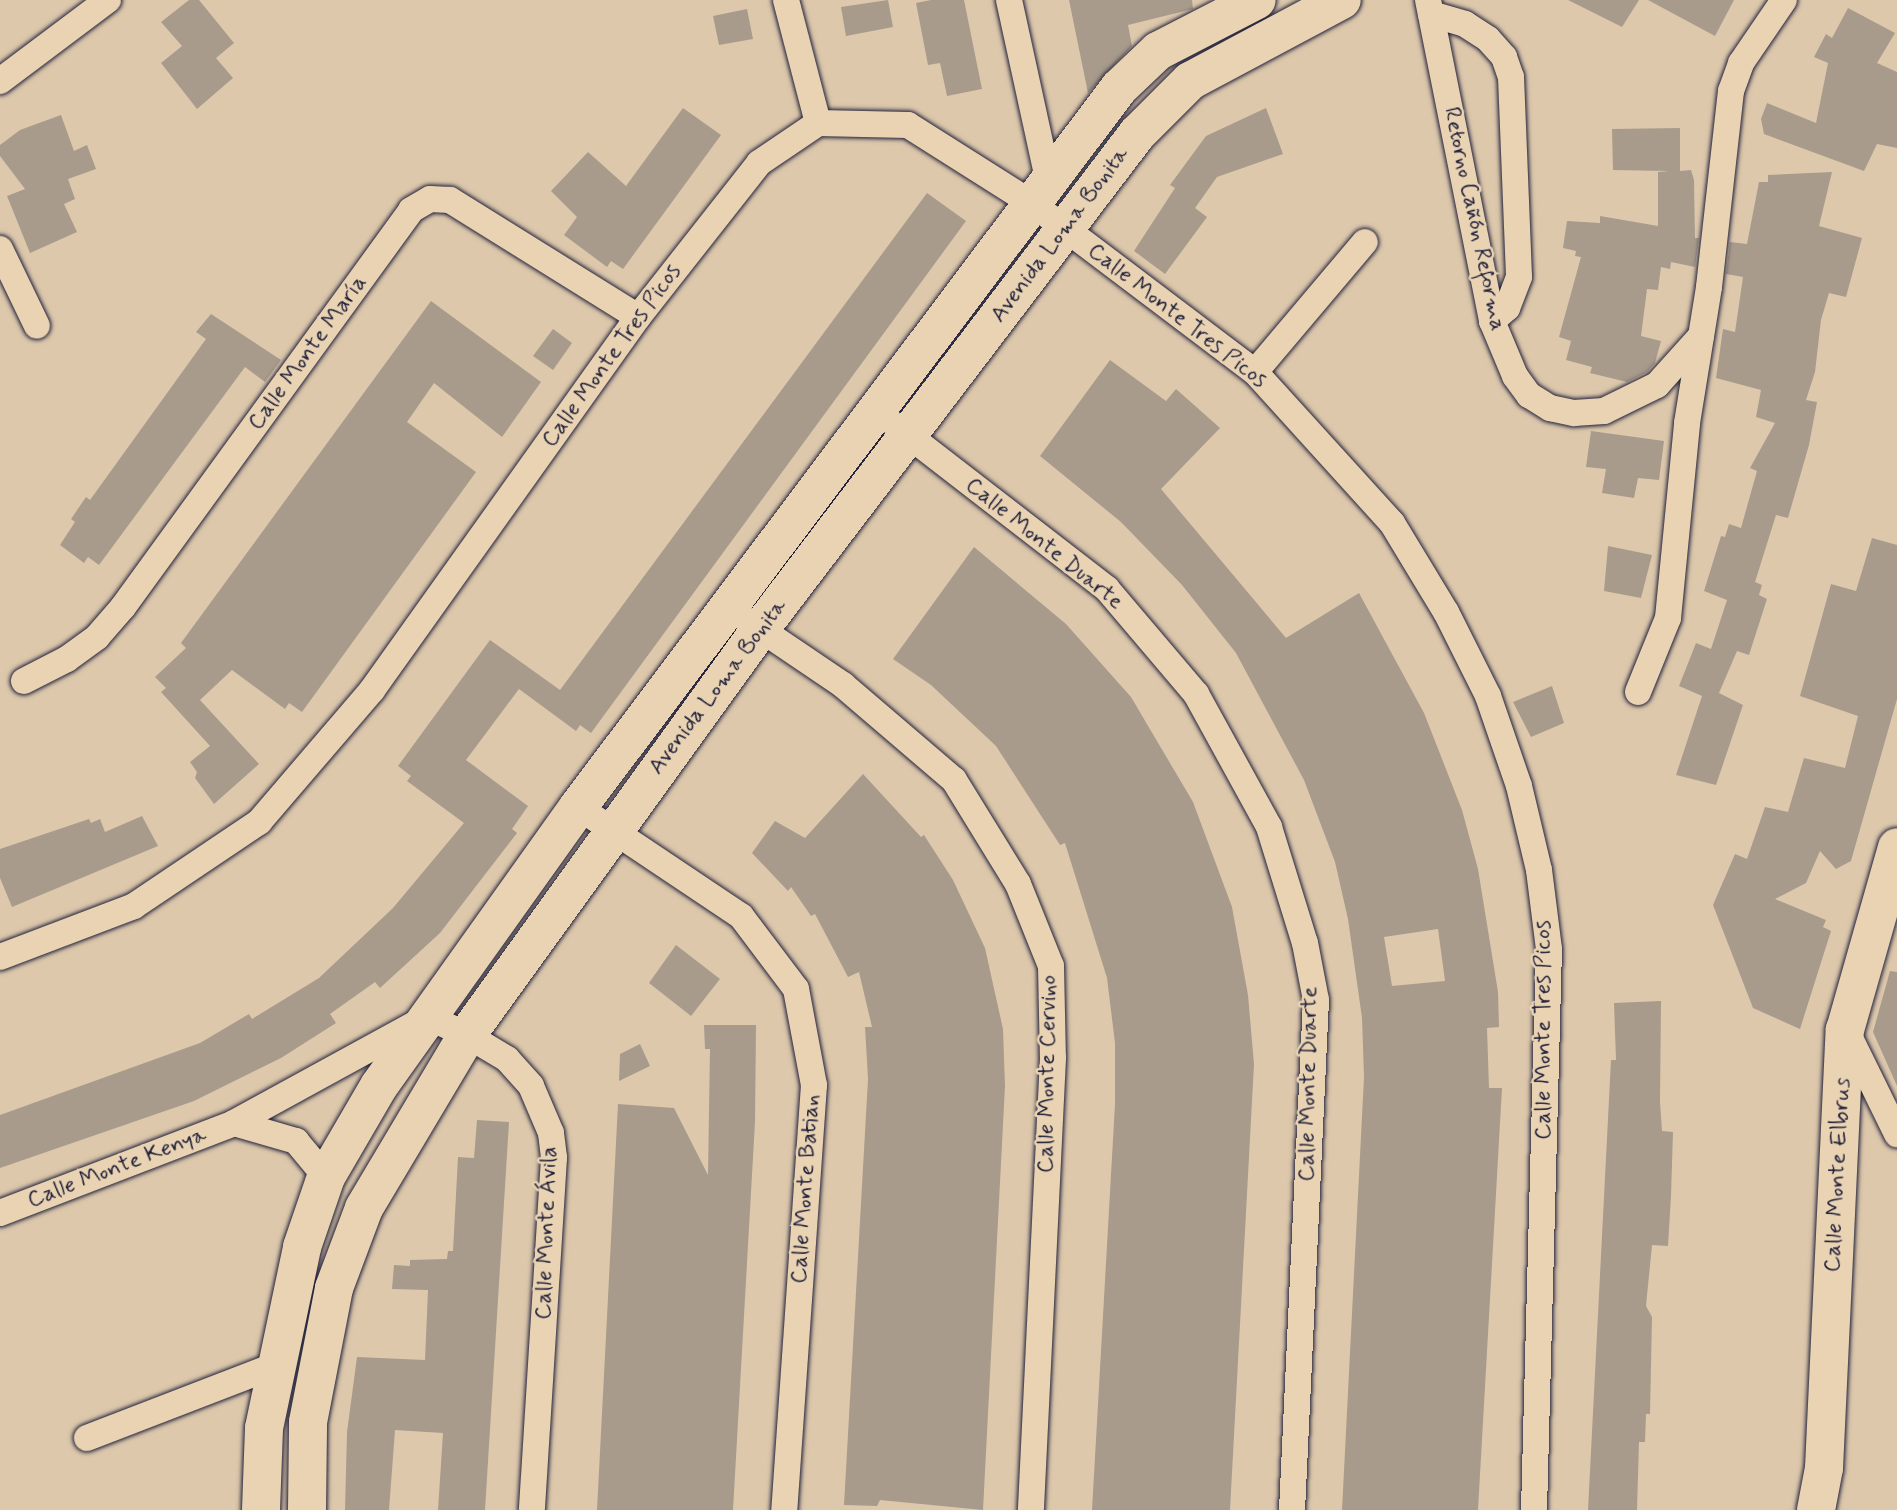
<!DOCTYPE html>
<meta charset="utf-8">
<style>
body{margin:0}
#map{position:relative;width:1897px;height:1510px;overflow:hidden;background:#ddc8ac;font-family:Mynerve,sans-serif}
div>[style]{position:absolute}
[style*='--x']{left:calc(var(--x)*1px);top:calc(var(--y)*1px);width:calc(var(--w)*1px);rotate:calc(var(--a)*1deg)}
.building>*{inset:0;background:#a89b8c}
.roads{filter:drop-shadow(0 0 2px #22223b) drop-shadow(0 0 2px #22223b)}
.street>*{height:26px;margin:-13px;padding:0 13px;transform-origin:13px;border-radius:13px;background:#e9d3b3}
.secondary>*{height:38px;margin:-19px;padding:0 19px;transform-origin:19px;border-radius:19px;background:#e9d3b3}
span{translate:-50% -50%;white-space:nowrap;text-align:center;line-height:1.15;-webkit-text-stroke:5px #e9d3b3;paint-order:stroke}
.street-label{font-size:23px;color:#22223b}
</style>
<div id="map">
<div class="building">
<div style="clip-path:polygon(189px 0,199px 0,234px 43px,216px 58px,233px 78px,197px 109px,161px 63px,182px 46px,161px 22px)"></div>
<div style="clip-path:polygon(888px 0,893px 27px,846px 36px,841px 7px)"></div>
<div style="clip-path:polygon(931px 0,964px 0,982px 89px,947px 96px,940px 63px,928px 65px,916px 3px)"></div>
<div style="clip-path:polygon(1069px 0,1192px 0,1193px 9px,1128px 25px,1132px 46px,1088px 93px)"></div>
<div style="clip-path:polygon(1568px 0,1639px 0,1622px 27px)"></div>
<div style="clip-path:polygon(1648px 0,1734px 0,1715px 36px)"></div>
<div style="clip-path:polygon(1848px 8px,1895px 33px,1877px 63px,1897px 72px,1897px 148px,1877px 144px,1864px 171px,1764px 134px,1761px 119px,1767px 103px,1816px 123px,1828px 63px,1814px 57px,1826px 34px,1832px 38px)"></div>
<div style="clip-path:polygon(747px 9px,753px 39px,719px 45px,713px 16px)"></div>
<div style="clip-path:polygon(683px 108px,721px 135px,623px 269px,611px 261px,607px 267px,564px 235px,577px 217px,551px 191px,588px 152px,626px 186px)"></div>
<div style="clip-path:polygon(1266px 108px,1283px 154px,1217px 177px,1195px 208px,1207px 217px,1165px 274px,1134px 251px,1175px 188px,1170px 185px,1206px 136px)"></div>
<div style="clip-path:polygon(61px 115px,74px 151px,87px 145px,96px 169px,68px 179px,75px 199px,64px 204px,77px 232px,30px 253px,7px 196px,25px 189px,0 156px,0 145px,20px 130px)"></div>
<div style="clip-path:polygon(1680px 128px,1680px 171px,1691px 170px,1694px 180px,1695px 238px,1699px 238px,1695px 267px,1671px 262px,1670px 269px,1661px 267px,1658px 290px,1647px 289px,1641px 336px,1661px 341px,1655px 363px,1647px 372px,1627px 382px,1590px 373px,1592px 367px,1566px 360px,1571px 341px,1559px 337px,1581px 257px,1575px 256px,1576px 251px,1563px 248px,1567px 221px,1600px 223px,1600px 216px,1658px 226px,1658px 172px,1669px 171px,1613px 170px,1612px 129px)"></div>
<div style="clip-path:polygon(1832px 172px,1819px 226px,1862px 238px,1846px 297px,1829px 293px,1821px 320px,1815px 372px,1806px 400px,1817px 402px,1809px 445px,1788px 518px,1776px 515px,1755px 582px,1762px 585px,1759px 595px,1767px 599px,1749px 655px,1737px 651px,1719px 693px,1743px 705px,1716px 785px,1676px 775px,1702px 696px,1679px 686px,1696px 643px,1711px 649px,1727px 600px,1704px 591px,1721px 536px,1725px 537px,1729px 524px,1741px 528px,1757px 471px,1750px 468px,1775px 423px,1756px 417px,1761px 390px,1716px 378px,1723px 329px,1735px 332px,1743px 277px,1726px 274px,1730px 242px,1747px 244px,1759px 182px,1768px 182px,1768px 175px)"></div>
<div style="clip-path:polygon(927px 193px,966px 221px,591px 733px,580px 725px,576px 731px,519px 689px,466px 760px,528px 806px,512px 829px,517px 833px,440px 933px,380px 988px,375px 982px,330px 1014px,336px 1023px,281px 1058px,194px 1101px,0 1168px,0 1115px,200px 1043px,249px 1014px,252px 1019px,319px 978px,393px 908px,464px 823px,407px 781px,411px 776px,398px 766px,490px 640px,560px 690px)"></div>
<div style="clip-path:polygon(431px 301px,541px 382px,502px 437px,434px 383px,407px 422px,476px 472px,302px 712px,289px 703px,285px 709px,232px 670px,200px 700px,259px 764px,214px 804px,195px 778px,197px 772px,190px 762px,210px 746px,161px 692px,166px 688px,155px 677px,186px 648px,181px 643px)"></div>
<div style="clip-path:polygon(211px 314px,281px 360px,265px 382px,245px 367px,99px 565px,88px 557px,84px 563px,60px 545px,75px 522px,71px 519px,86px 497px,90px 500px,206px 339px,196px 332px)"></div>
<div style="clip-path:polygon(553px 329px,572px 343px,553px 370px,533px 356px)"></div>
<div style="clip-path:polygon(evenodd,1110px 360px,1166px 401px,1176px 389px,1220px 428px,1161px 489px,1286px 638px,1359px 593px,1424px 713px,1462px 810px,1478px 869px,1498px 992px,1499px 1027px,1487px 1028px,1489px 1088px,1502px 1088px,1478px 1510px,1342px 1510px,1364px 1077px,1362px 1018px,1348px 919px,1335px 862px,1304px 780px,1236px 653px,1182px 585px,1121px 522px,1040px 456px,1110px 360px,1438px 929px,1445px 981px,1392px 986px,1384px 937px,1438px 929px)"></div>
<div style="clip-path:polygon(1591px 431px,1664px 441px,1659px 480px,1638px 478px,1634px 498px,1602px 493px,1606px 469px,1586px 467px)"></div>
<div style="clip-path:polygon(1872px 538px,1897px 545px,1897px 699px,1851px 861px,1836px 869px,1820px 851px,1806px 883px,1775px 899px,1826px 920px,1823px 927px,1831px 931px,1800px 1029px,1753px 1008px,1713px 905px,1735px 854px,1747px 859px,1765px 807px,1788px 812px,1804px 758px,1845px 768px,1858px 716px,1800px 696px,1831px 584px,1856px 591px)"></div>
<div style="clip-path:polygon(1608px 546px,1652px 555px,1641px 598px,1604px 591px)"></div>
<div style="clip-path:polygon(974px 547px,1066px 624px,1131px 697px,1193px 802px,1232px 907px,1248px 995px,1254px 1064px,1230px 1510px,1092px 1510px,1115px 1104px,1115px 1043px,1107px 978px,1065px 843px,1060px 845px,996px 746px,931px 685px,893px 659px)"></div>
<div style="clip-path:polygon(1552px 686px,1564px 723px,1531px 737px,1513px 702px)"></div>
<div style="clip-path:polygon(863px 774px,921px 837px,924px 835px,953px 880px,985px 948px,1003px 1029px,1005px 1086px,983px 1510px,880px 1500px,877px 1506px,844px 1505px,868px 1079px,865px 1027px,872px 1027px,859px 972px,848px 977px,815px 914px,811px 916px,791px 887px,788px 891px,752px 853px,775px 821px,805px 838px)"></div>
<div style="clip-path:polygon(142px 816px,158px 846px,12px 907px,0 878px,0 849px,89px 819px,91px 823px,100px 819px,105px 832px)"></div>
<div style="clip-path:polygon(676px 945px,720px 979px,691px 1016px,649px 983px)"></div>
<div style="clip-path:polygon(1890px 971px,1897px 972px,1897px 1086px,1873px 1032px)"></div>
<div style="clip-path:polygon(1661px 1001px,1660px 1102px,1662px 1131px,1673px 1132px,1671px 1196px,1668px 1246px,1652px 1245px,1646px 1306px,1652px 1317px,1650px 1414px,1646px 1414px,1645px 1442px,1639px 1442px,1637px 1510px,1588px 1510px,1611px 1060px,1616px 1060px,1614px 1003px)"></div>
<div style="clip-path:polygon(704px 1025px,756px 1025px,755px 1122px,733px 1510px,597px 1510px,618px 1104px,674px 1108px,708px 1175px,710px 1049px,705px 1049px)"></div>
<div style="clip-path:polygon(640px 1044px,650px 1066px,619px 1081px,620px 1054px)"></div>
<div style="clip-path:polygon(477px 1120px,509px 1122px,485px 1510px,438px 1510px,443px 1433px,395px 1430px,389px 1510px,345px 1510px,347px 1432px,357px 1357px,425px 1360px,428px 1290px,392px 1289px,394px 1265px,410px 1266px,410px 1260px,447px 1259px,448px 1251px,453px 1251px,458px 1157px,474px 1158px)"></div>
</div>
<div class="roads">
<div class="street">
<div style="--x:786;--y:0;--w:127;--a:75.4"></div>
<div style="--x:1009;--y:0;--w:183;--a:77.7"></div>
<div style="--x:1428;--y:0;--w:327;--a:78.7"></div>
<div style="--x:1492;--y:321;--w:60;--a:67.3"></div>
<div style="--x:1515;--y:376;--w:24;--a:54"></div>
<div style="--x:1529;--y:395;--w:25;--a:32"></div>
<div style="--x:1550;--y:408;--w:25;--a:12"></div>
<div style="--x:1574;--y:413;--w:30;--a:-4"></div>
<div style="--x:1604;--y:411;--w:59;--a:-26.1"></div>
<div style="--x:1657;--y:385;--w:66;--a:-48.1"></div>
<div style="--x:1431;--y:14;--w:35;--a:16"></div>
<div style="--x:1465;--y:24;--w:27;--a:33"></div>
<div style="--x:1488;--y:39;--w:24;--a:48"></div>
<div style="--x:1504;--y:57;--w:21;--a:71"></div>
<div style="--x:1511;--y:77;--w:200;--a:87.7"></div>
<div style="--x:1519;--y:277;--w:33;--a:111"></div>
<div style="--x:1507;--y:308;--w:20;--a:139"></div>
<div style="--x:0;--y:81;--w:135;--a:-36.9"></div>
<div style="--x:0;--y:249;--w:85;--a:64.3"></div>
<div style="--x:1255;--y:372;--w:170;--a:-49.8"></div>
<div style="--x:895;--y:425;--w:268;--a:37.7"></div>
<div style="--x:1107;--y:589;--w:138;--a:49.7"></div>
<div style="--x:1196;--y:694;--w:152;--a:61.2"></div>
<div style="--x:1269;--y:827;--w:121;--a:72.8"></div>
<div style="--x:1305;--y:943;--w:58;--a:79.1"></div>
<div style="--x:1316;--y:1000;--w:511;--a:92.69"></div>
<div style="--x:747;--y:620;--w:116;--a:34.1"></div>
<div style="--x:843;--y:685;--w:146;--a:40.6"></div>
<div style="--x:954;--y:780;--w:122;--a:58.4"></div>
<div style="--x:1018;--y:884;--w:88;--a:68.1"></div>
<div style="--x:1051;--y:966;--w:92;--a:88.8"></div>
<div style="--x:1053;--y:1058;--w:453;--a:92.8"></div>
<div style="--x:24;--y:681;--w:48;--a:-27.1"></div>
<div style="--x:67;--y:659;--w:37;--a:-36"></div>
<div style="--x:97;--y:637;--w:40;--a:-49"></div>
<div style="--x:123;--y:607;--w:490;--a:-54"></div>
<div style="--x:411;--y:210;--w:22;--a:-30"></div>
<div style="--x:430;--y:199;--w:20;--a:3"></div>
<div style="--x:450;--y:200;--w:221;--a:31.9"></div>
<div style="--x:1638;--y:692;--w:80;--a:-67.9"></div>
<div style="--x:1668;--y:618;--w:196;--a:-84.4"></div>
<div style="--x:1687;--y:423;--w:138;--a:-80.8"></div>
<div style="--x:1709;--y:287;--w:197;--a:-83.6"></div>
<div style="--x:1731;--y:91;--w:30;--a:-70"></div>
<div style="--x:1741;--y:63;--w:76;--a:-55.7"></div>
<div style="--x:578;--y:807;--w:196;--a:33.8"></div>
<div style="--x:741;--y:916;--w:91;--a:53"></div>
<div style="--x:796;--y:989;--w:98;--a:79.4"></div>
<div style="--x:814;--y:1085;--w:426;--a:94"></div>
<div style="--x:0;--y:957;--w:143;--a:-20.8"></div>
<div style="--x:134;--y:906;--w:151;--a:-33.9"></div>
<div style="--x:259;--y:822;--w:174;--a:-49.4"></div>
<div style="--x:372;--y:690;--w:458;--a:-54.5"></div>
<div style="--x:638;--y:317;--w:196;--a:-51.8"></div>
<div style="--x:759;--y:163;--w:71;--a:-34.1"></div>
<div style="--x:818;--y:123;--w:90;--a:1.3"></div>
<div style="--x:908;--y:125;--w:144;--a:32.3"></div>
<div style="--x:1030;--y:202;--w:282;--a:37.1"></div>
<div style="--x:1255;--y:372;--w:204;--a:47.8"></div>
<div style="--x:1392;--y:523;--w:104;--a:58.8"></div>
<div style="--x:1446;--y:612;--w:94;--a:63.4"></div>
<div style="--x:1488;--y:696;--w:95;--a:71"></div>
<div style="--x:1519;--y:786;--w:86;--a:76.6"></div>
<div style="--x:1539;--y:870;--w:80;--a:82.8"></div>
<div style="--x:1549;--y:949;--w:561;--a:91.53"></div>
<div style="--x:1847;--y:1032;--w:114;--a:63.9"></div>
<div style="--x:234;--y:1123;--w:65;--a:16.2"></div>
<div style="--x:296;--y:1141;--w:47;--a:50.2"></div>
<div style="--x:0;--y:1213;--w:251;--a:-21"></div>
<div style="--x:234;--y:1123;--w:221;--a:-28.7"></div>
<div style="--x:428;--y:1017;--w:43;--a:24.8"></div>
<div style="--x:467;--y:1035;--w:47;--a:31"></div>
<div style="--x:507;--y:1059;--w:36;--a:48"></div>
<div style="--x:531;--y:1086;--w:51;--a:66.9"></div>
<div style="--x:551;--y:1133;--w:25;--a:83"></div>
<div style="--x:554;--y:1158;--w:353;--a:93.6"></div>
<div style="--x:87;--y:1438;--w:200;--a:-21.1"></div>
</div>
<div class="secondary">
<div style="--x:261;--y:1510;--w:82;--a:-87.9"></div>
<div style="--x:264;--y:1428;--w:185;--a:-78.1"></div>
<div style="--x:302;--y:1247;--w:74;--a:-71.1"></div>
<div style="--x:326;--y:1177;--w:105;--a:-59.8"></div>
<div style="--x:379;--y:1086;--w:343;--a:-54.5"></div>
<div style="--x:578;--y:807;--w:900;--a:-53.04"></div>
<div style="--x:1119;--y:88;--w:54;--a:-43.5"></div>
<div style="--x:1158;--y:51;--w:111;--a:-27.3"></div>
<div style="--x:307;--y:1510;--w:88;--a:-89.3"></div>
<div style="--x:308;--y:1422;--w:136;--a:-79"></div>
<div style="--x:334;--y:1288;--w:85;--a:-69.4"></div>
<div style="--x:364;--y:1208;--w:201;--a:-59.2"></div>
<div style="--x:467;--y:1035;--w:502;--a:-54.16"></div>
<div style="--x:761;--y:628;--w:621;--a:-52.72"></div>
<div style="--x:1137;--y:134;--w:75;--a:-45"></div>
<div style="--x:1190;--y:81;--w:172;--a:-28.1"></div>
<div style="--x:1816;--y:1510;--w:43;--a:-79.2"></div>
<div style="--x:1824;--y:1468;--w:439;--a:-87.3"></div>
<div style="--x:1845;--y:1030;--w:190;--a:-74.1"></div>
</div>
</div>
<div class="street-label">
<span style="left:1474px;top:219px;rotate:78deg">Retorno Cañón Reforma</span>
<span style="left:1060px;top:235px;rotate:-53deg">Avenida Loma Bonita</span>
<span style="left:1177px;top:316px;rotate:38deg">Calle Monte Tres Picos</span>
<span style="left:308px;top:353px;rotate:-54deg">Calle Monte María</span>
<span style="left:612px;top:356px;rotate:-54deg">Calle Monte Tres Picos</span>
<span style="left:1044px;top:544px;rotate:39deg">Calle Monte Duarte</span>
<span style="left:718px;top:687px;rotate:-53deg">Avenida Loma Bonita</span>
<span style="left:1544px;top:1030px;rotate:-90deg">Calle Monte Tres Picos</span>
<span style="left:1048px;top:1074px;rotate:-89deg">Calle Monte Cervino</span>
<span style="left:1309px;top:1084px;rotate:-89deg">Calle Monte Duarte</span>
<span style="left:117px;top:1168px;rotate:-21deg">Calle Monte Kenya</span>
<span style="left:1838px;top:1175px;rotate:-87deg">Calle Monte Elbrus</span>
<span style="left:806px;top:1189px;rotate:-86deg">Calle Monte Batian</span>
<span style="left:547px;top:1233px;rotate:-88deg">Calle Monte Ávila</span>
</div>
</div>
